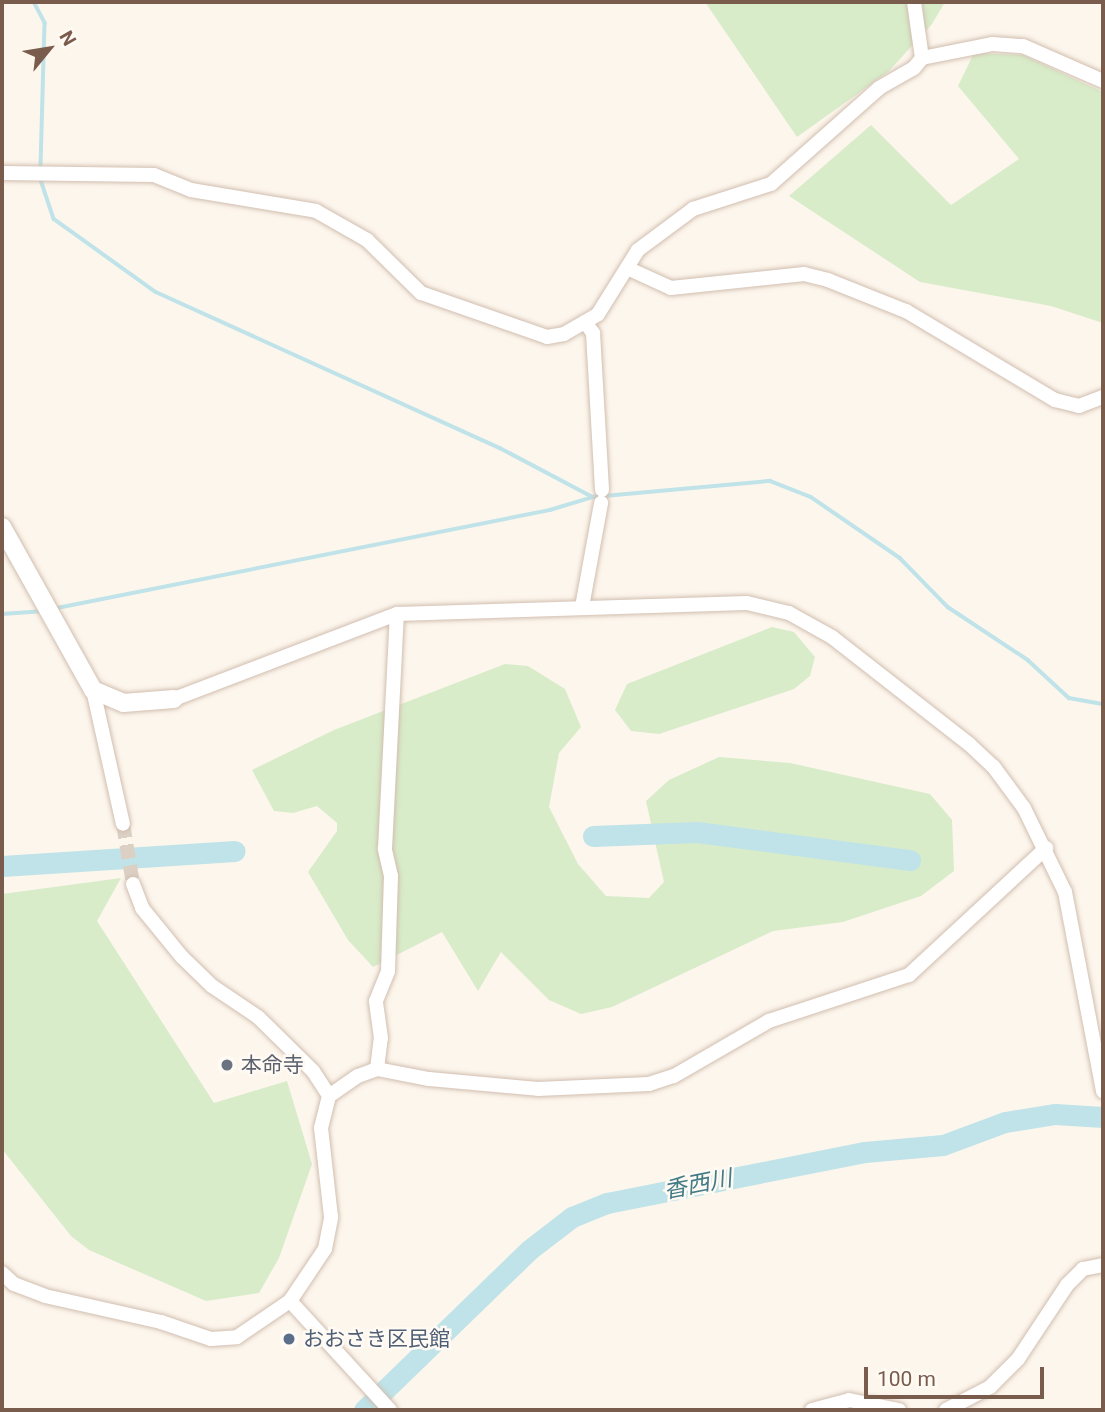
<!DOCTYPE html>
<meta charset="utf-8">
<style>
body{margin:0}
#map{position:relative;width:1105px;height:1412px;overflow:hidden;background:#fdf6ec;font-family:Roboto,"Noto Sans JP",sans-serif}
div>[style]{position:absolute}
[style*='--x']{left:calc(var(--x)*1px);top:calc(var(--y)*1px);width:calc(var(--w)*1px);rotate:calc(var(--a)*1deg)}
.green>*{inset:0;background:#d8ecc9}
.stream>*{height:3.5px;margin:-1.75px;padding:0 1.75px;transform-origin:1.75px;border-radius:1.75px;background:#bfe3e8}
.river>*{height:21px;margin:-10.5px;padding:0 10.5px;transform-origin:10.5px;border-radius:10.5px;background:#bfe3e8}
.minor-tunnel>*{height:14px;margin-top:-7px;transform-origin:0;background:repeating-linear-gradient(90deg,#dcd0c4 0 14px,transparent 0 21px)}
.roads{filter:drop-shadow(0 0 2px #d1beb0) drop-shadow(0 0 2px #d1beb0)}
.minor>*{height:14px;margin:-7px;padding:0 7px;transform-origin:7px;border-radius:7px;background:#fff}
.tertiary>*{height:18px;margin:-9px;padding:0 9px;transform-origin:9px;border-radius:9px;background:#fff}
.dots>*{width:19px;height:19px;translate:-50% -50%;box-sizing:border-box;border:4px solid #fffaf3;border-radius:50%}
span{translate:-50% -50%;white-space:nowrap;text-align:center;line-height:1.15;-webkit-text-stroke:5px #fffaf3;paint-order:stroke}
.worship-label{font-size:21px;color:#5b616d}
.left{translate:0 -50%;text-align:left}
.service-label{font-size:21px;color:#4e5e75}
.water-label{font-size:23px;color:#437c86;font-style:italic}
.frame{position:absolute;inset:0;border:4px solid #7a5c4d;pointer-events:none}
.north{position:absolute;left:14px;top:14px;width:70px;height:70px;-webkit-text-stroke:5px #fffaf3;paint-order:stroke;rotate:60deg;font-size:19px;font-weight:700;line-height:28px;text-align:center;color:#7a5c4d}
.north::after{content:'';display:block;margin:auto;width:24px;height:32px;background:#7a5c4d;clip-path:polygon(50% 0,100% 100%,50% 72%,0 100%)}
.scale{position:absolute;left:864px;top:1367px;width:180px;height:32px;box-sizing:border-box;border:4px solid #7a5c4d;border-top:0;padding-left:9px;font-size:21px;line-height:24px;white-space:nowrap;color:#7a5c4d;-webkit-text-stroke:5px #fffaf3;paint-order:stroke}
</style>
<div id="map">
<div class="green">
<div style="clip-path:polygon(705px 2px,945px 2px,932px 24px,888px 72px,797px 137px)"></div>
<div style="clip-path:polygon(974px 53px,1023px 55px,1103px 92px,1103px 323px,1051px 306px,920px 282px,789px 196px,871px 125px,951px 205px,1019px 159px,958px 86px)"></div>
<div style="clip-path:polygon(772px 627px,794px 632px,815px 657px,810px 676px,794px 689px,659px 734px,631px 731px,615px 710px,627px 684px)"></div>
<div style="clip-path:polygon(505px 664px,528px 666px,565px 689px,581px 727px,559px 753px,549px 807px,578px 864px,606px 896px,649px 898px,664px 882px,646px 801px,669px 780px,719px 757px,790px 763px,930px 794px,952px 820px,954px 871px,921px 896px,843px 922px,773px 931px,612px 1007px,581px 1014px,549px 1000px,501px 952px,478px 991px,442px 932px,373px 967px,348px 940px,308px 872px,337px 831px,337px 823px,317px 806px,293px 813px,274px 811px,252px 770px,334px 730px)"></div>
<div style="clip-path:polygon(121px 878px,97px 921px,214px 1103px,287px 1081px,312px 1164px,279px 1258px,259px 1293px,206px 1301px,89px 1250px,71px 1236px,2px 1149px,2px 894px)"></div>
</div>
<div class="stream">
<div style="--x:34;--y:2;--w:24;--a:62"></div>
<div style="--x:45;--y:23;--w:145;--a:91.6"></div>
<div style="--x:41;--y:180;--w:41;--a:71.6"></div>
<div style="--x:54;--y:219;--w:125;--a:35.6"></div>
<div style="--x:156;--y:292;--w:378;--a:24.4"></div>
<div style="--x:500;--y:448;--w:105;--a:27.8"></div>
<div style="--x:52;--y:609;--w:508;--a:-11.24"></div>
<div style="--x:550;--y:510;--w:45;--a:-16.8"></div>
<div style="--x:593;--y:497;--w:178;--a:-5.2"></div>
<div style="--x:770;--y:481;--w:44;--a:21.3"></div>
<div style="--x:811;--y:497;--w:108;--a:34.4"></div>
<div style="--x:900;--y:558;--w:69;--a:45.6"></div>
<div style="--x:948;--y:607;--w:96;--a:33.5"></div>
<div style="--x:1028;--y:660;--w:56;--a:42.8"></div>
<div style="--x:1069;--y:698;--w:35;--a:10"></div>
<div style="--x:2;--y:614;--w:39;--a:-4"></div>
</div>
<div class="river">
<div style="--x:593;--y:836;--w:104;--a:-2.2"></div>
<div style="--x:697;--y:832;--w:215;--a:7.5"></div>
<div style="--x:2;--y:866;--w:233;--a:-3.7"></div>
<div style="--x:364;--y:1410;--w:230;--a:-44.1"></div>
<div style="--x:529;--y:1250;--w:54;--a:-37.5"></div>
<div style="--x:572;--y:1217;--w:38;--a:-22"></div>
<div style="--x:607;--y:1203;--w:263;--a:-11.2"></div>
<div style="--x:865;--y:1152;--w:78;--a:-5.1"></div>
<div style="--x:943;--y:1145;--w:66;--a:-20.4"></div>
<div style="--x:1005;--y:1122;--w:51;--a:-9.1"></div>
<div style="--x:1055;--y:1114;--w:48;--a:3.6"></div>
</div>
<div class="minor-tunnel">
<div style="--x:123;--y:824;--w:61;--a:80.5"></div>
</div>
<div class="roads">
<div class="minor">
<div style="--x:914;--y:2;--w:57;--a:81.9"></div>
<div style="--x:2;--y:173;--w:152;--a:0.8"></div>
<div style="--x:154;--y:175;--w:40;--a:22"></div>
<div style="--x:191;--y:190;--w:127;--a:9.5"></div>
<div style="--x:316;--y:211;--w:59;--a:29.6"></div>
<div style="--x:367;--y:240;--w:76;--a:44.5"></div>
<div style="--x:421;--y:293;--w:133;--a:19.2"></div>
<div style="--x:547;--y:337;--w:17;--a:-10"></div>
<div style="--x:564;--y:334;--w:39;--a:-30"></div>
<div style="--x:598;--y:314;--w:75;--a:-58"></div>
<div style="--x:638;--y:250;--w:69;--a:-36.7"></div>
<div style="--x:693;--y:209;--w:82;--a:-17.8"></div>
<div style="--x:771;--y:184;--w:144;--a:-41.6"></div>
<div style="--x:879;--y:88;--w:40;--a:-29.7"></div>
<div style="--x:914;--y:68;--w:13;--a:-51"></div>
<div style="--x:922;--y:58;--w:71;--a:-11.3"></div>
<div style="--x:992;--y:44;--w:31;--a:4"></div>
<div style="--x:1023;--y:46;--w:87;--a:23.6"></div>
<div style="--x:627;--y:268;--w:48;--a:24.4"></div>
<div style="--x:671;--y:288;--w:134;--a:-6"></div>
<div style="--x:804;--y:274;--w:25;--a:14"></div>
<div style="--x:828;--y:280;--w:84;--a:21.7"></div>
<div style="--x:906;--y:311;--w:174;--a:30.9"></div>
<div style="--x:1055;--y:400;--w:25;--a:14"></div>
<div style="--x:1079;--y:406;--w:26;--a:-21"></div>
<div style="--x:585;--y:322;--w:14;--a:54"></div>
<div style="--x:593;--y:333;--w:157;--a:86.7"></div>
<div style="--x:582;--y:607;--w:106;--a:-79.6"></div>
<div style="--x:93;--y:690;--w:137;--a:77.4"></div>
<div style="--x:174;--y:699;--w:239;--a:-20.9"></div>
<div style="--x:397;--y:614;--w:350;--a:-1.8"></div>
<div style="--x:747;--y:603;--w:43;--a:13.4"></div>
<div style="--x:789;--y:613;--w:49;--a:29.2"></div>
<div style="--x:832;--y:637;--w:174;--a:38"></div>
<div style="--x:969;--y:744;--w:33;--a:43"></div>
<div style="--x:993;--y:766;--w:52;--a:53.6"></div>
<div style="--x:1024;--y:808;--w:93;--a:64"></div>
<div style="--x:1065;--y:892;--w:203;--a:79.2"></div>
<div style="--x:133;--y:884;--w:26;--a:69"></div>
<div style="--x:142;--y:908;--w:63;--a:50.8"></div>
<div style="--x:182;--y:957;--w:42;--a:44"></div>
<div style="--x:212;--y:986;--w:55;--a:34"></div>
<div style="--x:258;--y:1017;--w:77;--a:44.5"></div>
<div style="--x:313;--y:1071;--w:30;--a:57"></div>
<div style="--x:377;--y:1069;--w:31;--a:-83"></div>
<div style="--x:381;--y:1038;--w:37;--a:-98"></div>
<div style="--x:376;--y:1001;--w:32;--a:-68"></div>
<div style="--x:388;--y:971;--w:95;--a:-88.2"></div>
<div style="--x:391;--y:876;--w:28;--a:-103"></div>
<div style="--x:385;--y:849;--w:235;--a:-87.1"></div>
<div style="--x:2;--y:1273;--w:16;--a:43"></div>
<div style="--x:14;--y:1284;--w:33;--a:21"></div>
<div style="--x:45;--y:1296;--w:119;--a:12.6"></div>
<div style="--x:161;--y:1322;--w:53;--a:18.8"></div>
<div style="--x:211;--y:1339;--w:26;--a:-4"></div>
<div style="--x:237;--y:1337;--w:64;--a:-34.2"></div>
<div style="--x:290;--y:1301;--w:63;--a:-56.1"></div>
<div style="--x:325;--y:1249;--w:33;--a:-79"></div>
<div style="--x:331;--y:1217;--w:90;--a:-96.4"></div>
<div style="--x:321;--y:1128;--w:33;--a:-76"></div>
<div style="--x:329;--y:1096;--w:35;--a:-35"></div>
<div style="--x:358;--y:1076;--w:20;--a:-20"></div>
<div style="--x:377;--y:1069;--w:53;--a:10.9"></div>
<div style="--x:429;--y:1079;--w:109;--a:5.2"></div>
<div style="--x:538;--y:1089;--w:111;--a:-2.6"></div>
<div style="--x:649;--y:1084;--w:26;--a:-18"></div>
<div style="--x:674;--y:1076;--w:110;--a:-30.1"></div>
<div style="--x:769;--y:1021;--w:147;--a:-18.2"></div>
<div style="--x:909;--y:975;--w:187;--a:-42.8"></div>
<div style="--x:290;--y:1301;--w:148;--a:47.5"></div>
<div style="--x:812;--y:1410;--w:38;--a:-15"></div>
<div style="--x:849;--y:1400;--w:51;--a:11.3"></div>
<div style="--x:946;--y:1410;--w:50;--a:-27.6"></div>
<div style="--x:990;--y:1387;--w:40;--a:-45"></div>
<div style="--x:1018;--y:1359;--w:89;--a:-56.5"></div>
<div style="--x:1067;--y:1285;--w:23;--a:-45"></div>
<div style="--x:1083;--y:1269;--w:20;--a:-11"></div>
</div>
<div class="tertiary">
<div style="--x:2;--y:527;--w:187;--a:60.8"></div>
<div style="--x:93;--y:690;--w:33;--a:23"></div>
<div style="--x:123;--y:703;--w:51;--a:-4.5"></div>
</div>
</div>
<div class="dots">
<div style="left:227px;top:1065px;background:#6b7280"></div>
<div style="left:289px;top:1339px;background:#5c6f8a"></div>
</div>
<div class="worship-label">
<span class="left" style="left:241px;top:1065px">本命寺</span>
</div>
<div class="service-label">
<span class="left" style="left:303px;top:1339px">おおさき区民館</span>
</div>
<div class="water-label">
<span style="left:698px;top:1185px;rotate:-11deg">香西川</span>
</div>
<div class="frame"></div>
<div class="north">N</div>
<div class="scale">100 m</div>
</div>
